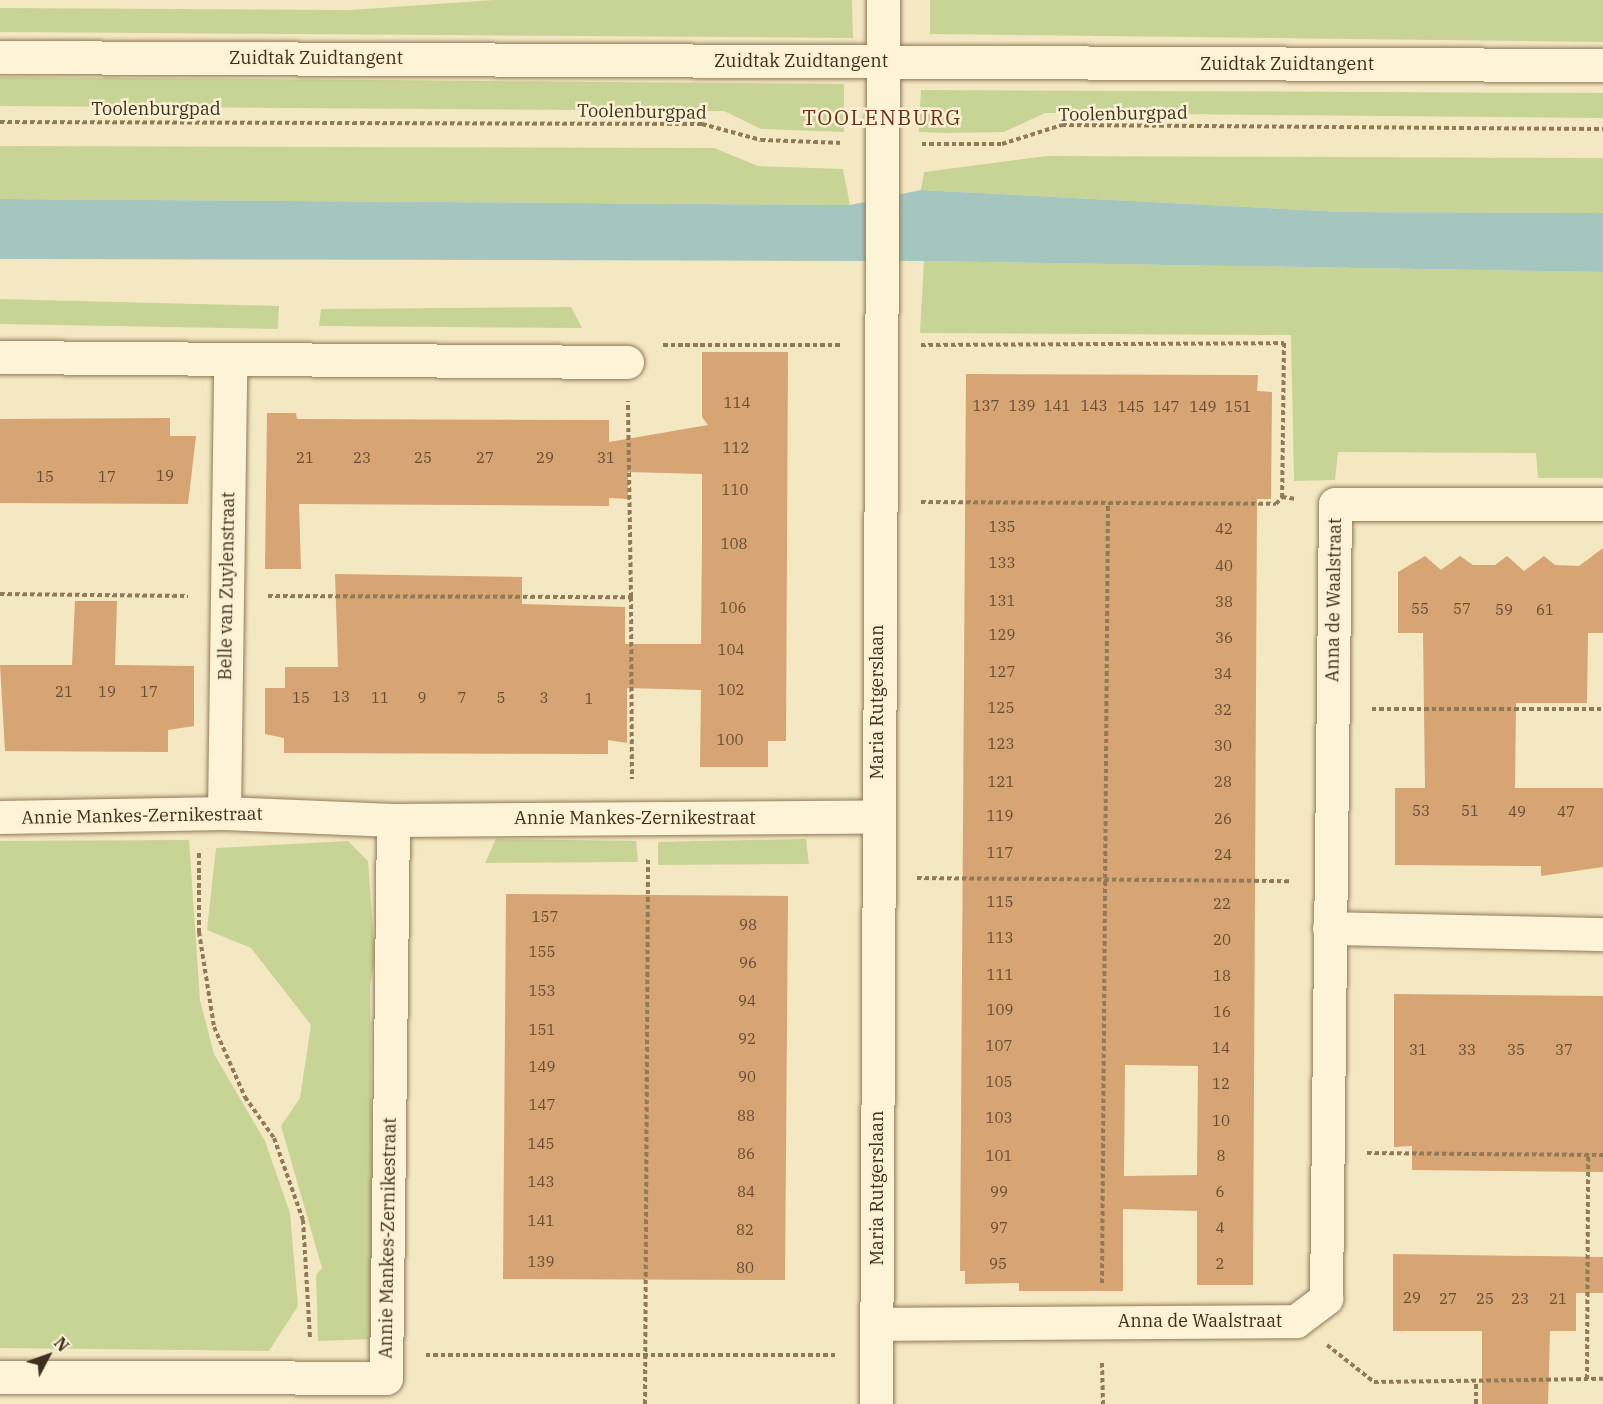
<!DOCTYPE html>
<style>
body{margin:0}
#map{position:relative;width:1603px;height:1404px;overflow:hidden;background:#f4e8c3;font-family:"IBM Plex Serif",serif}
div>[style]{position:absolute}
[style*='--x']{left:calc(var(--x)*1px);top:calc(var(--y)*1px);width:calc(var(--w)*1px);rotate:calc(var(--a)*1deg)}
.green>*{inset:0;background:#c8d495}
.water>*{inset:0;background:#a5c6bf}
.building>*{inset:0;background:#d7a474}
.path>*{height:4px;margin-top:-2px;transform-origin:0;background:repeating-linear-gradient(90deg,#917a57 0 4.5px,transparent 0 7.5px)}
.roads{filter:drop-shadow(0 0 2px #917a57) drop-shadow(0 0 2px #917a57)}
.minor>*{height:33px;margin:-16.5px;padding:0 16.5px;transform-origin:16.5px;border-radius:16.5px;background:#fdf4d8}
span{translate:-50% -50%;white-space:nowrap;text-align:center;line-height:1.15;-webkit-text-stroke:5px #faf1d4;paint-order:stroke}
.number-label{font-size:15px;color:#654c33}
.number-label span{-webkit-text-stroke-width:0}
.street-label{font-size:18px;color:#3f2f1d}
.quarter-label{font-size:21px;color:#713016;letter-spacing:1.5px}
.north{position:absolute;left:18px;top:1326px;width:60px;height:60px;-webkit-text-stroke:4px #faf1d4;paint-order:stroke;rotate:49deg;font-size:16px;font-weight:700;line-height:24px;text-align:center;color:#3f2f1d}
.north::after{content:'';display:block;margin:auto;width:21px;height:27px;background:#3f2f1d;clip-path:polygon(50% 0,100% 100%,50% 72%,0 100%)}
</style>
<div id="map">
<div class="green">
<div style="clip-path:polygon(494px 0,852px 0,853px 38px,0 32px,0 8px,351px 10px)"></div>
<div style="clip-path:polygon(930px 0,1603px 0,1603px 42px,930px 34px)"></div>
<div style="clip-path:polygon(0 77px,844px 84px,844px 132px,761px 129px,724px 111px,0 106px)"></div>
<div style="clip-path:polygon(921px 90px,1603px 93px,1603px 118px,1045px 113px,1004px 132px,946px 133px,919px 132px)"></div>
<div style="clip-path:polygon(0 146px,714px 148px,758px 166px,843px 169px,850px 205px,0 199px)"></div>
<div style="clip-path:polygon(1047px 156px,1603px 158px,1603px 213px,1343px 212px,921px 190px,924px 172px)"></div>
<div style="clip-path:polygon(924px 261px,1603px 272px,1603px 478px,1538px 478px,1536px 453px,1338px 452px,1335px 480px,1294px 481px,1291px 335px,920px 333px)"></div>
<div style="clip-path:polygon(0 299px,279px 306px,278px 329px,0 324px)"></div>
<div style="clip-path:polygon(571px 307px,582px 328px,319px 326px,321px 309px)"></div>
<div style="clip-path:polygon(496px 839px,636px 841px,638px 862px,485px 863px)"></div>
<div style="clip-path:polygon(806px 839px,809px 864px,658px 865px,658px 842px)"></div>
<div style="clip-path:polygon(189px 840px,200px 1000px,214px 1054px,265px 1141px,290px 1213px,298px 1306px,269px 1351px,0 1348px,0 841px)"></div>
<div style="clip-path:polygon(348px 841px,368px 861px,375px 958px,370px 985px,374px 1339px,318px 1341px,316px 1275px,322px 1268px,281px 1126px,300px 1098px,311px 1025px,251px 948px,207px 930px,216px 848px)"></div>
</div>
<div class="water">
<div style="clip-path:polygon(921px 190px,1343px 212px,1603px 213px,1603px 272px,924px 261px,0 259px,0 199px,850px 205px)"></div>
</div>
<div class="building">
<div style="clip-path:polygon(702px 352px,788px 352px,786px 741px,768px 741px,768px 767px,700px 767px,701px 690px,627px 688px,627px 743px,608px 740px,608px 754px,284px 753px,284px 738px,265px 734px,265px 688px,285px 688px,285px 667px,338px 667px,335px 574px,522px 577px,522px 604px,625px 607px,625px 644px,701px 644px,702px 540px,702px 474px,628px 472px,628px 499px,609px 498px,609px 506px,299px 504px,301px 569px,265px 569px,267px 413px,296px 413px,297px 419px,609px 420px,609px 442px,708px 425px,702px 417px)"></div>
<div style="clip-path:polygon(evenodd,966px 374px,1258px 375px,1257px 391px,1272px 392px,1271px 499px,1257px 499px,1253px 1285px,1197px 1285px,1197px 1211px,1123px 1209px,1123px 1291px,1019px 1291px,1019px 1283px,965px 1284px,965px 1271px,960px 1271px,966px 374px,1125px 1065px,1198px 1066px,1197px 1175px,1124px 1176px,1125px 1065px)"></div>
<div style="clip-path:polygon(170px 418px,170px 436px,196px 436px,188px 504px,0 503px,0 419px)"></div>
<div style="clip-path:polygon(1603px 548px,1603px 633px,1588px 633px,1587px 703px,1516px 703px,1515px 788px,1603px 788px,1603px 867px,1541px 876px,1541px 866px,1395px 865px,1395px 788px,1425px 788px,1423px 633px,1398px 633px,1398px 572px,1425px 556px,1441px 570px,1460px 556px,1473px 565px,1495px 565px,1507px 556px,1524px 571px,1544px 556px,1555px 565px,1579px 566px)"></div>
<div style="clip-path:polygon(75px 601px,117px 601px,115px 665px,194px 666px,194px 726px,168px 730px,168px 752px,5px 751px,0 665px,72px 665px)"></div>
<div style="clip-path:polygon(506px 894px,788px 896px,785px 1280px,503px 1279px)"></div>
<div style="clip-path:polygon(1394px 994px,1603px 996px,1603px 1172px,1412px 1170px,1412px 1146px,1394px 1147px)"></div>
<div style="clip-path:polygon(1393px 1254px,1603px 1257px,1603px 1293px,1576px 1293px,1576px 1331px,1550px 1331px,1548px 1404px,1482px 1404px,1482px 1331px,1393px 1331px)"></div>
</div>
<div class="path">
<div style="--x:0;--y:122;--w:702;--a:0.16"></div>
<div style="--x:702;--y:124;--w:61;--a:15.2"></div>
<div style="--x:761;--y:140;--w:82;--a:2.1"></div>
<div style="--x:922;--y:144;--w:80;--a:0"></div>
<div style="--x:1002;--y:144;--w:63;--a:-17.6"></div>
<div style="--x:1062;--y:125;--w:541;--a:0.42"></div>
<div style="--x:663;--y:345;--w:178;--a:0"></div>
<div style="--x:921;--y:345;--w:363;--a:-0.3"></div>
<div style="--x:1284;--y:343;--w:154;--a:90.7"></div>
<div style="--x:1282;--y:497;--w:15;--a:8"></div>
<div style="--x:921;--y:502;--w:355;--a:0.3"></div>
<div style="--x:1276;--y:504;--w:9;--a:-49"></div>
<div style="--x:0;--y:594;--w:188;--a:0.6"></div>
<div style="--x:268;--y:596;--w:363;--a:0.2"></div>
<div style="--x:631;--y:597;--w:196;--a:-90.9"></div>
<div style="--x:631;--y:597;--w:182;--a:89.7"></div>
<div style="--x:1372;--y:709;--w:231;--a:0"></div>
<div style="--x:199;--y:853;--w:79;--a:90"></div>
<div style="--x:199;--y:932;--w:96;--a:81"></div>
<div style="--x:214;--y:1027;--w:77;--a:66.1"></div>
<div style="--x:245;--y:1097;--w:50;--a:54.7"></div>
<div style="--x:274;--y:1138;--w:87;--a:70.5"></div>
<div style="--x:303;--y:1220;--w:119;--a:86.6"></div>
<div style="--x:917;--y:878;--w:373;--a:0.5"></div>
<div style="--x:1367;--y:1153;--w:236;--a:0.5"></div>
<div style="--x:1102;--y:1283;--w:780;--a:-89.56"></div>
<div style="--x:1327;--y:1345;--w:60;--a:38.2"></div>
<div style="--x:1374;--y:1382;--w:229;--a:-0.8"></div>
<div style="--x:426;--y:1355;--w:410;--a:0"></div>
<div style="--x:1102;--y:1363;--w:41;--a:88.6"></div>
<div style="--x:1587;--y:1379;--w:224;--a:-89.7"></div>
<div style="--x:645;--y:1404;--w:545;--a:-89.68"></div>
<div style="--x:1476;--y:1404;--w:23;--a:-90"></div>
</div>
<div class="roads">
<div class="minor">
<div style="--x:0;--y:57;--w:1603;--a:0.29"></div>
<div style="--x:0;--y:357;--w:627;--a:0.46"></div>
<div style="--x:224;--y:813;--w:454;--a:-89.2"></div>
<div style="--x:0;--y:817;--w:224;--a:-1"></div>
<div style="--x:224;--y:813;--w:169;--a:2.4"></div>
<div style="--x:393;--y:820;--w:484;--a:-0.4"></div>
<div style="--x:1329;--y:928;--w:274;--a:1.3"></div>
<div style="--x:877;--y:1324;--w:419;--a:-0.4"></div>
<div style="--x:1296;--y:1321;--w:38;--a:-37"></div>
<div style="--x:1326;--y:1298;--w:794;--a:-89.35"></div>
<div style="--x:1335;--y:504;--w:268;--a:0"></div>
<div style="--x:0;--y:1377;--w:386;--a:0.1"></div>
<div style="--x:386;--y:1378;--w:558;--a:-89.28"></div>
<div style="--x:876;--y:1404;--w:1404;--a:-89.71"></div>
</div>
</div>
<div class="number-label">
<span style="left:737px;top:403px">114</span>
<span style="left:986px;top:406px">137</span>
<span style="left:1022px;top:406px">139</span>
<span style="left:1057px;top:406px">141</span>
<span style="left:1094px;top:406px">143</span>
<span style="left:1131px;top:407px">145</span>
<span style="left:1166px;top:407px">147</span>
<span style="left:1203px;top:407px">149</span>
<span style="left:1238px;top:407px">151</span>
<span style="left:736px;top:448px">112</span>
<span style="left:305px;top:458px">21</span>
<span style="left:362px;top:458px">23</span>
<span style="left:423px;top:458px">25</span>
<span style="left:485px;top:458px">27</span>
<span style="left:545px;top:458px">29</span>
<span style="left:606px;top:458px">31</span>
<span style="left:165px;top:476px">19</span>
<span style="left:45px;top:477px">15</span>
<span style="left:107px;top:477px">17</span>
<span style="left:735px;top:490px">110</span>
<span style="left:1002px;top:527px">135</span>
<span style="left:1224px;top:529px">42</span>
<span style="left:734px;top:544px">108</span>
<span style="left:1002px;top:563px">133</span>
<span style="left:1224px;top:566px">40</span>
<span style="left:1002px;top:601px">131</span>
<span style="left:1224px;top:602px">38</span>
<span style="left:733px;top:608px">106</span>
<span style="left:1420px;top:609px">55</span>
<span style="left:1462px;top:609px">57</span>
<span style="left:1504px;top:610px">59</span>
<span style="left:1545px;top:610px">61</span>
<span style="left:1002px;top:635px">129</span>
<span style="left:1224px;top:638px">36</span>
<span style="left:731px;top:650px">104</span>
<span style="left:1002px;top:672px">127</span>
<span style="left:1223px;top:674px">34</span>
<span style="left:731px;top:690px">102</span>
<span style="left:64px;top:692px">21</span>
<span style="left:107px;top:692px">19</span>
<span style="left:149px;top:692px">17</span>
<span style="left:341px;top:697px">13</span>
<span style="left:301px;top:698px">15</span>
<span style="left:380px;top:698px">11</span>
<span style="left:422px;top:698px">9</span>
<span style="left:462px;top:698px">7</span>
<span style="left:501px;top:698px">5</span>
<span style="left:544px;top:698px">3</span>
<span style="left:589px;top:699px">1</span>
<span style="left:1001px;top:708px">125</span>
<span style="left:1223px;top:710px">32</span>
<span style="left:730px;top:740px">100</span>
<span style="left:1001px;top:744px">123</span>
<span style="left:1223px;top:746px">30</span>
<span style="left:1001px;top:782px">121</span>
<span style="left:1223px;top:782px">28</span>
<span style="left:1421px;top:811px">53</span>
<span style="left:1470px;top:811px">51</span>
<span style="left:1517px;top:812px">49</span>
<span style="left:1566px;top:812px">47</span>
<span style="left:1000px;top:816px">119</span>
<span style="left:1223px;top:819px">26</span>
<span style="left:1000px;top:853px">117</span>
<span style="left:1223px;top:855px">24</span>
<span style="left:1000px;top:902px">115</span>
<span style="left:1222px;top:904px">22</span>
<span style="left:545px;top:917px">157</span>
<span style="left:748px;top:925px">98</span>
<span style="left:1000px;top:938px">113</span>
<span style="left:1222px;top:940px">20</span>
<span style="left:542px;top:952px">155</span>
<span style="left:748px;top:963px">96</span>
<span style="left:1000px;top:975px">111</span>
<span style="left:1222px;top:976px">18</span>
<span style="left:542px;top:991px">153</span>
<span style="left:747px;top:1001px">94</span>
<span style="left:1000px;top:1010px">109</span>
<span style="left:1222px;top:1012px">16</span>
<span style="left:542px;top:1030px">151</span>
<span style="left:747px;top:1039px">92</span>
<span style="left:999px;top:1046px">107</span>
<span style="left:1221px;top:1048px">14</span>
<span style="left:1418px;top:1050px">31</span>
<span style="left:1467px;top:1050px">33</span>
<span style="left:1516px;top:1050px">35</span>
<span style="left:1564px;top:1050px">37</span>
<span style="left:542px;top:1067px">149</span>
<span style="left:747px;top:1077px">90</span>
<span style="left:999px;top:1082px">105</span>
<span style="left:1221px;top:1084px">12</span>
<span style="left:542px;top:1105px">147</span>
<span style="left:746px;top:1116px">88</span>
<span style="left:999px;top:1118px">103</span>
<span style="left:1221px;top:1121px">10</span>
<span style="left:541px;top:1144px">145</span>
<span style="left:746px;top:1154px">86</span>
<span style="left:999px;top:1156px">101</span>
<span style="left:1221px;top:1156px">8</span>
<span style="left:541px;top:1182px">143</span>
<span style="left:746px;top:1192px">84</span>
<span style="left:999px;top:1192px">99</span>
<span style="left:1220px;top:1192px">6</span>
<span style="left:541px;top:1221px">141</span>
<span style="left:999px;top:1228px">97</span>
<span style="left:1220px;top:1228px">4</span>
<span style="left:745px;top:1230px">82</span>
<span style="left:541px;top:1262px">139</span>
<span style="left:998px;top:1264px">95</span>
<span style="left:1220px;top:1264px">2</span>
<span style="left:745px;top:1268px">80</span>
<span style="left:1412px;top:1298px">29</span>
<span style="left:1448px;top:1299px">27</span>
<span style="left:1485px;top:1299px">25</span>
<span style="left:1520px;top:1299px">23</span>
<span style="left:1558px;top:1299px">21</span>
</div>
<div class="street-label">
<span style="left:316px;top:58px">Zuidtak Zuidtangent</span>
<span style="left:801px;top:61px">Zuidtak Zuidtangent</span>
<span style="left:1287px;top:64px">Zuidtak Zuidtangent</span>
<span style="left:156px;top:109px">Toolenburgpad</span>
<span style="left:642px;top:112px;rotate:1deg">Toolenburgpad</span>
<span style="left:1123px;top:114px;rotate:-1deg">Toolenburgpad</span>
<span style="left:227px;top:586px;rotate:-89deg">Belle van Zuylenstraat</span>
<span style="left:1334px;top:600px;rotate:-89deg">Anna de Waalstraat</span>
<span style="left:877px;top:702px;rotate:-90deg">Maria Rutgerslaan</span>
<span style="left:142px;top:816px;rotate:-1deg">Annie Mankes-Zernikestraat</span>
<span style="left:635px;top:818px">Annie Mankes-Zernikestraat</span>
<span style="left:877px;top:1188px;rotate:-90deg">Maria Rutgerslaan</span>
<span style="left:388px;top:1238px;rotate:-89deg">Annie Mankes-Zernikestraat</span>
<span style="left:1200px;top:1321px">Anna de Waalstraat</span>
</div>
<div class="quarter-label">
<span style="left:882px;top:117px">TOOLENBURG</span>
</div>
<div class="north">N</div>
</div>
